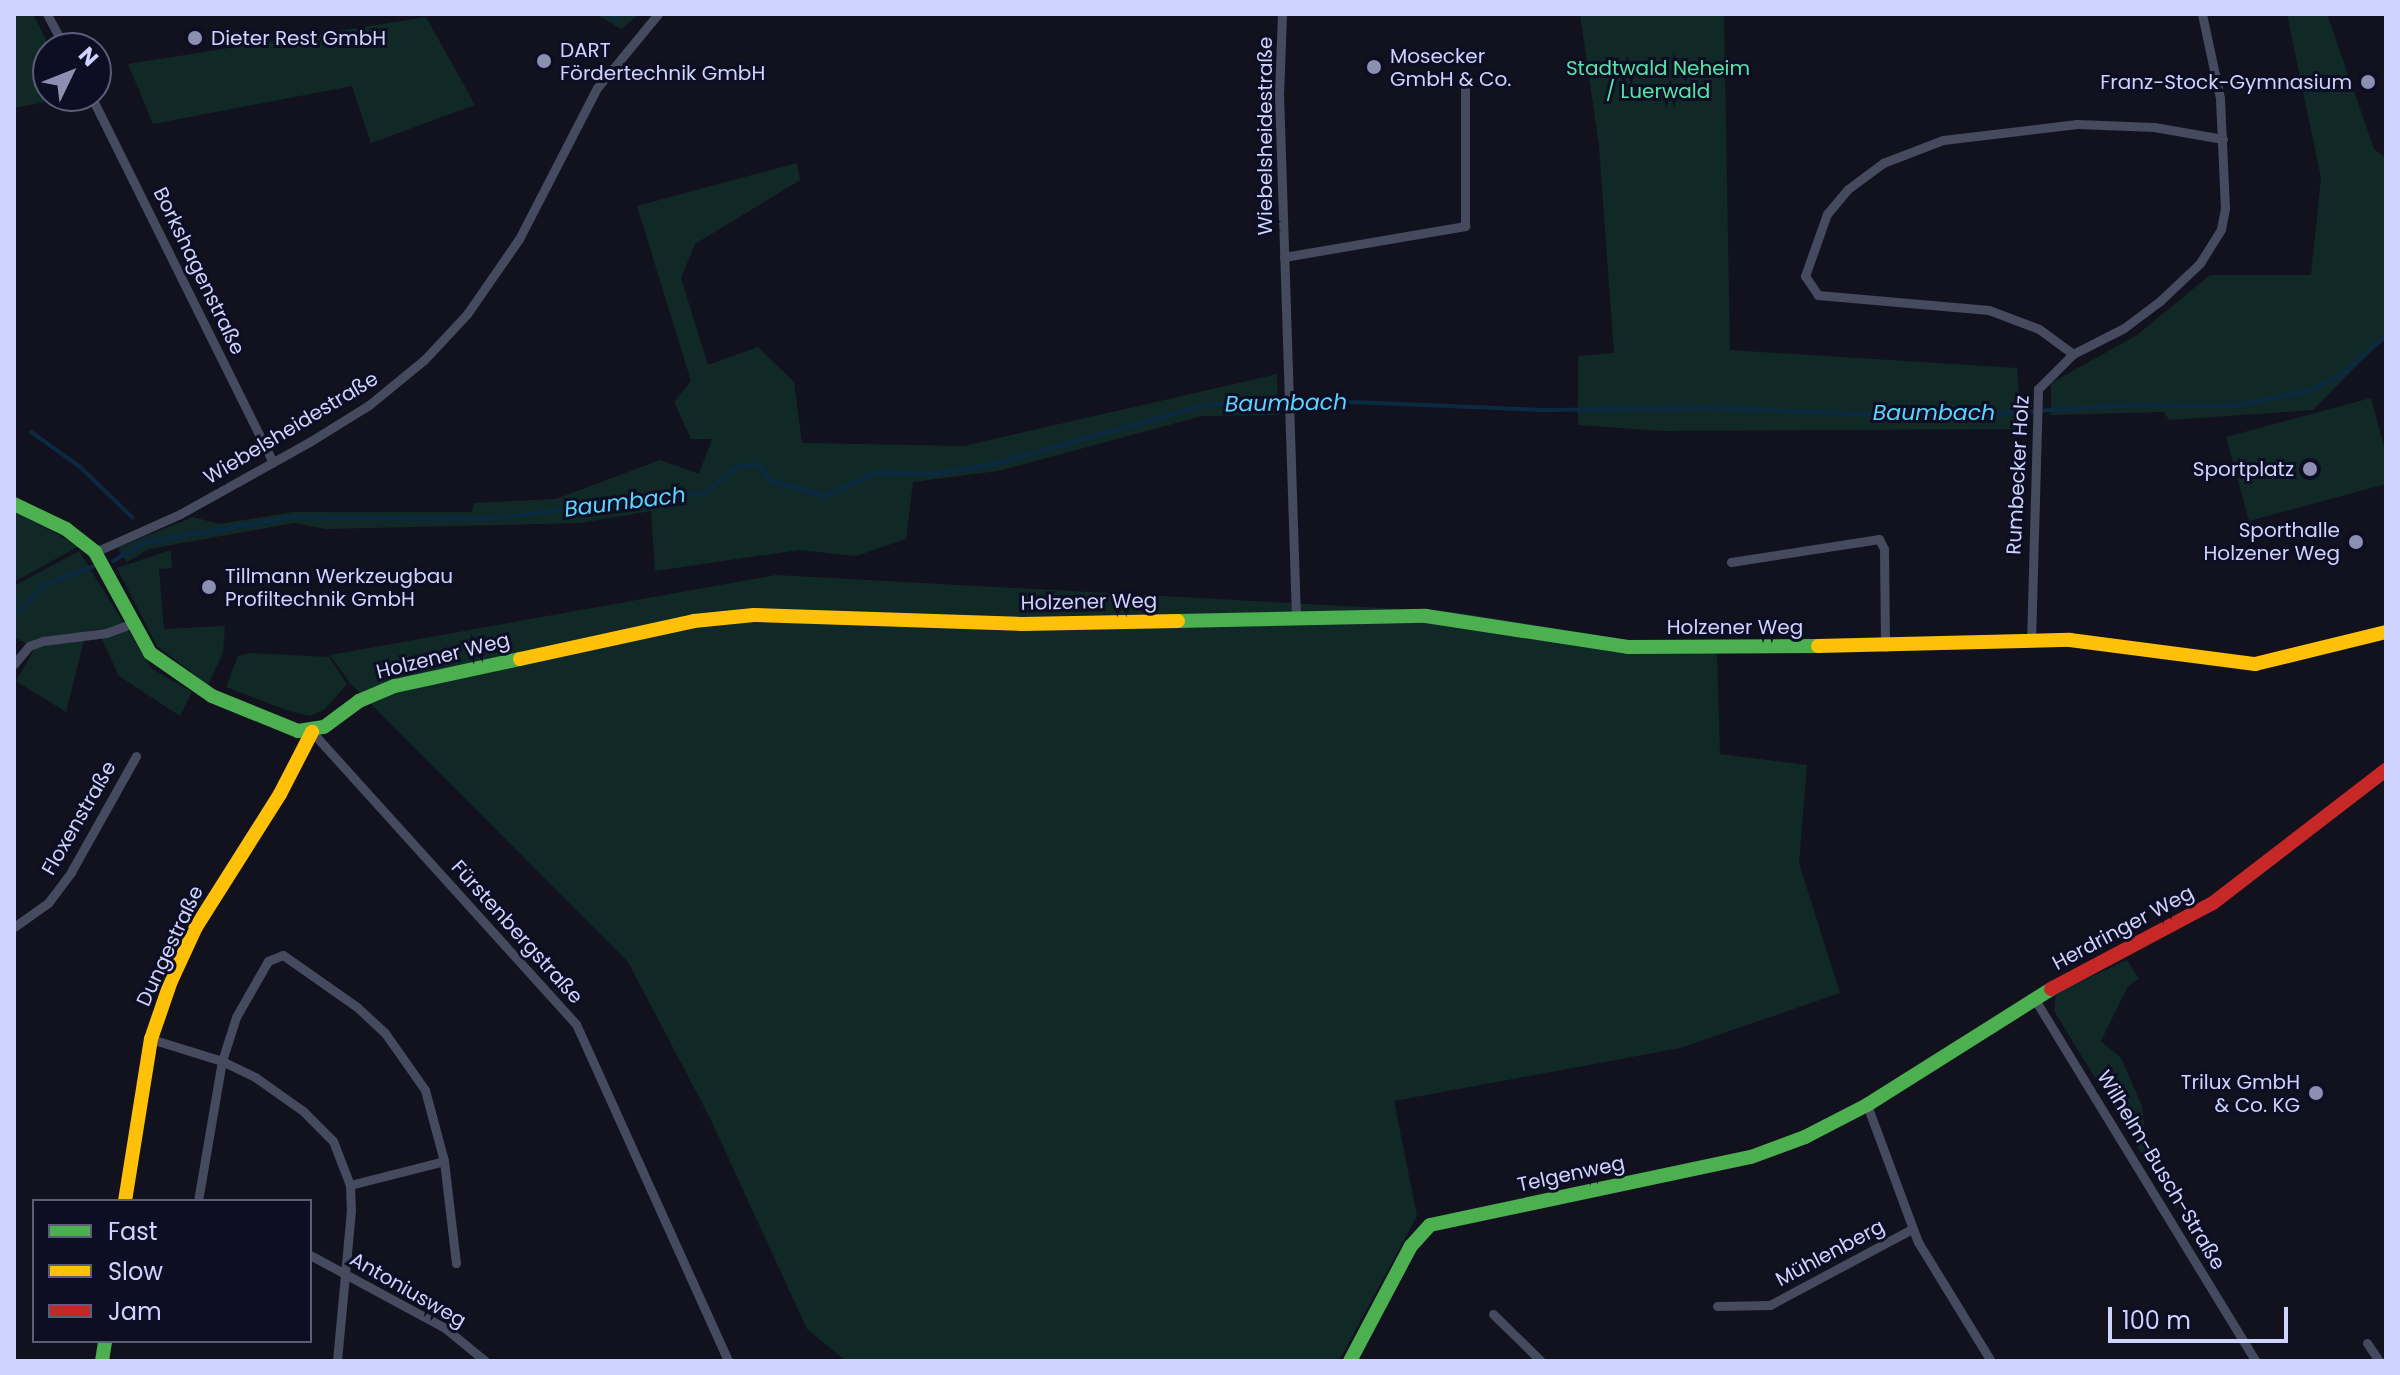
<!DOCTYPE html>
<meta charset="utf-8">
<style>
body{margin:0}
#map{position:relative;width:2400px;height:1375px;overflow:hidden;background:#12121e;font-family:Poppins,sans-serif}
div>[style]{position:absolute}
[style*='--x']{left:calc(var(--x)*1px);top:calc(var(--y)*1px);width:calc(var(--w)*1px);rotate:calc(var(--a)*1deg)}
.green>*{inset:0;background:#102926}
.stream>*{height:4px;margin:-2px;padding:0 2px;transform-origin:2px;border-radius:2px;background:#0b2942}
.street>*{height:9px;margin:-4.5px;padding:0 4.5px;transform-origin:4.5px;border-radius:4.5px;background:#464a5f}
.fast>*{height:14px;margin:-7px;padding:0 7px;transform-origin:7px;border-radius:7px;background:#4caf50}
.slow>*{height:14px;margin:-7px;padding:0 7px;transform-origin:7px;border-radius:7px;background:#ffc107}
.jam>*{height:14px;margin:-7px;padding:0 7px;transform-origin:7px;border-radius:7px;background:#c62828}
.dots>*{width:22px;height:22px;translate:-50% -50%;box-sizing:border-box;border:4px solid #0d0e23;border-radius:50%}
span{translate:-50% -50%;white-space:nowrap;text-align:center;line-height:1.15;-webkit-text-stroke:6px #0d0e23;paint-order:stroke}
.poi-label{font-size:20px;color:#cfd3ff}
.left{translate:0 -50%;text-align:left}
.right{translate:-100% -50%;text-align:right}
.park-label{font-size:20px;color:#57e4a5}
.street-label{font-size:20px;color:#cfd3ff}
.water-label{font-size:22px;color:#5dd4ff;font-style:italic}
.frame{position:absolute;inset:0;border:16px solid #cfd3ff;pointer-events:none}
.legend{position:absolute;left:32px;top:1199px;width:280px;height:144px;box-sizing:border-box;background:#0d0e23;border:2px solid #5b5d7b;margin:0;padding:10px 14px;list-style:none;font-size:24px;color:#cfd3ff}
.legend li{display:flex;align-items:center;gap:16px;height:40px}
.legend b{width:40px;border:2px solid #5b5d7b}
.north{position:absolute;left:32px;top:32px;width:80px;height:80px;box-sizing:border-box;background:#0d0e23;border:2px solid #5b5d7b;border-radius:50%;rotate:47deg;font-size:22px;font-weight:700;line-height:32px;text-align:center;color:#cfd3ff}
.north::after{content:'';display:block;margin:auto;width:28px;height:36px;background:#8d8fb0;clip-path:polygon(50% 0,100% 100%,50% 72%,0 100%)}
.scale{position:absolute;left:2108px;top:1307px;width:180px;height:36px;box-sizing:border-box;border:4px solid #cfd3ff;border-top:0;padding-left:10px;font-size:24px;line-height:28px;white-space:nowrap;color:#cfd3ff;-webkit-text-stroke:6px #0d0e23;paint-order:stroke}
</style>
<div id="map">
<div class="green">
<div style="clip-path:polygon(14px 14px,33px 14px,50px 48px,48px 96px,72px 97px,14px 108px)"></div>
<div style="clip-path:polygon(596px 14px,640px 14px,621px 29px)"></div>
<div style="clip-path:polygon(1580px 14px,1724px 14px,1730px 350px,2017px 368px,2022px 429px,1663px 431px,1578px 425px,1578px 356px,1614px 353px,1599px 146px)"></div>
<div style="clip-path:polygon(2287px 14px,2327px 14px,2374px 149px,2386px 158px,2386px 336px,2313px 410px,2169px 420px,2164px 412px,2051px 415px,2051px 383px,2137px 335px,2210px 275px,2311px 275px,2321px 178px)"></div>
<div style="clip-path:polygon(426px 17px,475px 105px,371px 143px,352px 86px,153px 124px,128px 64px)"></div>
<div style="clip-path:polygon(797px 163px,800px 180px,695px 244px,681px 278px,708px 365px,758px 347px,794px 382px,802px 443px,964px 446px,1277px 374px,1278px 415px,1202px 416px,998px 471px,913px 482px,906px 539px,856px 556px,799px 550px,655px 571px,651px 511px,580px 523px,326px 529px,294px 523px,149px 549px,127px 562px,119px 551px,119px 547px,193px 517px,219px 524px,294px 512px,472px 512px,474px 503px,556px 499px,660px 460px,699px 474px,712px 439px,691px 439px,674px 402px,691px 381px,637px 206px)"></div>
<div style="clip-path:polygon(2371px 398px,2386px 454px,2386px 484px,2249px 521px,2226px 437px)"></div>
<div style="clip-path:polygon(14px 511px,79px 546px,14px 582px)"></div>
<div style="clip-path:polygon(171px 550px,172px 568px,159px 569px,164px 629px,225px 626px,223px 653px,208px 685px,157px 646px,117px 568px)"></div>
<div style="clip-path:polygon(79px 551px,152px 669px,192px 692px,180px 716px,119px 676px,97px 629px,86px 632px,66px 712px,16px 681px,35px 648px,14px 637px,14px 586px)"></div>
<div style="clip-path:polygon(776px 575px,1454px 612px,1717px 654px,1720px 754px,1807px 765px,1799px 863px,1840px 993px,1680px 1048px,1394px 1101px,1417px 1216px,1339px 1361px,846px 1361px,807px 1329px,710px 1118px,628px 962px,350px 683px,330px 655px)"></div>
<div style="clip-path:polygon(251px 653px,329px 657px,347px 684px,324px 710px,310px 716px,289px 711px,226px 687px,238px 656px)"></div>
<div style="clip-path:polygon(2127px 960px,2139px 979px,2128px 986px,2101px 1041px,2121px 1058px,2142px 1106px,2148px 1164px,2054px 1011px,2056px 993px)"></div>
</div>
<div class="stream">
<div style="--x:612;--y:14;--w:7;--a:63"></div>
<div style="--x:31;--y:432;--w:59;--a:35.3"></div>
<div style="--x:79;--y:466;--w:74;--a:43.9"></div>
<div style="--x:113;--y:561;--w:38;--a:-30"></div>
<div style="--x:146;--y:542;--w:150;--a:-9.6"></div>
<div style="--x:294;--y:517;--w:191;--a:0.6"></div>
<div style="--x:485;--y:519;--w:222;--a:-6.7"></div>
<div style="--x:705;--y:493;--w:41;--a:-39.1"></div>
<div style="--x:737;--y:467;--w:21;--a:-8"></div>
<div style="--x:758;--y:464;--w:21;--a:53"></div>
<div style="--x:771;--y:481;--w:57;--a:15.3"></div>
<div style="--x:826;--y:496;--w:54;--a:-25.1"></div>
<div style="--x:875;--y:473;--w:60;--a:1"></div>
<div style="--x:935;--y:474;--w:60;--a:-9.6"></div>
<div style="--x:994;--y:464;--w:219;--a:-15.6"></div>
<div style="--x:1205;--y:405;--w:75;--a:-4.6"></div>
<div style="--x:1280;--y:399;--w:266;--a:2.4"></div>
<div style="--x:1546;--y:410;--w:168;--a:-0.7"></div>
<div style="--x:1714;--y:408;--w:225;--a:2.3"></div>
<div style="--x:1939;--y:417;--w:195;--a:-3.5"></div>
<div style="--x:2134;--y:405;--w:99;--a:0.6"></div>
<div style="--x:2233;--y:406;--w:76;--a:-11.3"></div>
<div style="--x:2308;--y:391;--w:35;--a:-25"></div>
<div style="--x:2340;--y:376;--w:61;--a:-41"></div>
<div style="--x:14;--y:617;--w:45;--a:-46.8"></div>
<div style="--x:45;--y:584;--w:52;--a:-20.2"></div>
</div>
<div class="street">
<div style="--x:47;--y:14;--w:38;--a:62"></div>
<div style="--x:1282;--y:14;--w:80;--a:92.1"></div>
<div style="--x:1279;--y:94;--w:524;--a:88.14"></div>
<div style="--x:91;--y:96;--w:409;--a:63.6"></div>
<div style="--x:1284;--y:257;--w:184;--a:-9.7"></div>
<div style="--x:1465;--y:226;--w:152;--a:-90"></div>
<div style="--x:2073;--y:354;--w:42;--a:-143.7"></div>
<div style="--x:2039;--y:329;--w:53;--a:-159.2"></div>
<div style="--x:1989;--y:310;--w:172;--a:-175"></div>
<div style="--x:1818;--y:295;--w:23;--a:-124"></div>
<div style="--x:1805;--y:276;--w:66;--a:-70.5"></div>
<div style="--x:1827;--y:214;--w:33;--a:-50"></div>
<div style="--x:1848;--y:189;--w:44;--a:-36.6"></div>
<div style="--x:1883;--y:163;--w:64;--a:-21"></div>
<div style="--x:1943;--y:140;--w:135;--a:-6.8"></div>
<div style="--x:2077;--y:124;--w:77;--a:2.2"></div>
<div style="--x:2154;--y:127;--w:70;--a:9.9"></div>
<div style="--x:95;--y:552;--w:93;--a:-24.1"></div>
<div style="--x:180;--y:514;--w:150;--a:-29.1"></div>
<div style="--x:311;--y:441;--w:68;--a:-31.8"></div>
<div style="--x:369;--y:405;--w:71;--a:-39.3"></div>
<div style="--x:424;--y:360;--w:63;--a:-46.9"></div>
<div style="--x:467;--y:314;--w:91;--a:-55.3"></div>
<div style="--x:519;--y:239;--w:170;--a:-62.7"></div>
<div style="--x:597;--y:88;--w:96;--a:-50.5"></div>
<div style="--x:1731;--y:562;--w:150;--a:-8.8"></div>
<div style="--x:1879;--y:539;--w:11;--a:63"></div>
<div style="--x:1884;--y:549;--w:98;--a:89.4"></div>
<div style="--x:2031;--y:642;--w:253;--a:-88.4"></div>
<div style="--x:2038;--y:389;--w:49;--a:-45"></div>
<div style="--x:2073;--y:354;--w:57;--a:-27"></div>
<div style="--x:2124;--y:328;--w:45;--a:-36.9"></div>
<div style="--x:2160;--y:301;--w:55;--a:-43.5"></div>
<div style="--x:2200;--y:263;--w:40;--a:-58"></div>
<div style="--x:2221;--y:229;--w:20;--a:-79"></div>
<div style="--x:2225;--y:209;--w:111;--a:-92.6"></div>
<div style="--x:2220;--y:98;--w:86;--a:-102.1"></div>
<div style="--x:14;--y:664;--w:23;--a:-50"></div>
<div style="--x:29;--y:646;--w:15;--a:-20"></div>
<div style="--x:43;--y:641;--w:64;--a:-7.2"></div>
<div style="--x:106;--y:633;--w:27;--a:-20"></div>
<div style="--x:312;--y:732;--w:394;--a:47.9"></div>
<div style="--x:576;--y:1024;--w:370;--a:65.7"></div>
<div style="--x:14;--y:927;--w:42;--a:-35.2"></div>
<div style="--x:48;--y:903;--w:39;--a:-53"></div>
<div style="--x:71;--y:872;--w:133;--a:-60.7"></div>
<div style="--x:2034;--y:998;--w:426;--a:58.6"></div>
<div style="--x:151;--y:1039;--w:74;--a:17.2"></div>
<div style="--x:222;--y:1061;--w:37;--a:26"></div>
<div style="--x:255;--y:1077;--w:59;--a:35.3"></div>
<div style="--x:303;--y:1111;--w:42;--a:45"></div>
<div style="--x:333;--y:1141;--w:47;--a:68.9"></div>
<div style="--x:350;--y:1185;--w:25;--a:88"></div>
<div style="--x:351;--y:1210;--w:152;--a:95.3"></div>
<div style="--x:1867;--y:1105;--w:146;--a:69.6"></div>
<div style="--x:1918;--y:1242;--w:140;--a:58.5"></div>
<div style="--x:350;--y:1185;--w:97;--a:-14.3"></div>
<div style="--x:198;--y:1201;--w:142;--a:-80.3"></div>
<div style="--x:222;--y:1061;--w:46;--a:-72.3"></div>
<div style="--x:236;--y:1017;--w:64;--a:-60.3"></div>
<div style="--x:268;--y:961;--w:16;--a:-22"></div>
<div style="--x:283;--y:955;--w:90;--a:35.1"></div>
<div style="--x:357;--y:1007;--w:38;--a:43"></div>
<div style="--x:385;--y:1033;--w:70;--a:54.9"></div>
<div style="--x:425;--y:1090;--w:73;--a:75"></div>
<div style="--x:444;--y:1161;--w:103;--a:83.3"></div>
<div style="--x:310;--y:1255;--w:153;--a:28.4"></div>
<div style="--x:445;--y:1328;--w:52;--a:39.5"></div>
<div style="--x:1717;--y:1306;--w:53;--a:-1.1"></div>
<div style="--x:1770;--y:1305;--w:161;--a:-28.2"></div>
<div style="--x:1493;--y:1314;--w:67;--a:44.4"></div>
<div style="--x:2367;--y:1343;--w:22;--a:56"></div>
</div>
<div class="fast">
<div style="--x:14;--y:504;--w:58;--a:25.7"></div>
<div style="--x:66;--y:529;--w:37;--a:38"></div>
<div style="--x:95;--y:552;--w:115;--a:61.4"></div>
<div style="--x:150;--y:653;--w:75;--a:34.7"></div>
<div style="--x:212;--y:696;--w:93;--a:22.1"></div>
<div style="--x:298;--y:731;--w:26;--a:-9"></div>
<div style="--x:324;--y:727;--w:44;--a:-36.6"></div>
<div style="--x:359;--y:701;--w:39;--a:-23"></div>
<div style="--x:395;--y:686;--w:128;--a:-12.2"></div>
<div style="--x:1178;--y:621;--w:248;--a:-1.2"></div>
<div style="--x:1426;--y:616;--w:204;--a:8.7"></div>
<div style="--x:1628;--y:647;--w:190;--a:-0.3"></div>
<div style="--x:102;--y:1361;--w:20;--a:-81"></div>
<div style="--x:1350;--y:1361;--w:130;--a:-62.1"></div>
<div style="--x:1411;--y:1246;--w:28;--a:-48"></div>
<div style="--x:1430;--y:1225;--w:328;--a:-12"></div>
<div style="--x:1751;--y:1157;--w:58;--a:-20.3"></div>
<div style="--x:1805;--y:1137;--w:70;--a:-27.3"></div>
<div style="--x:1867;--y:1105;--w:218;--a:-32.2"></div>
</div>
<div class="slow">
<div style="--x:1818;--y:646;--w:252;--a:-1.4"></div>
<div style="--x:2070;--y:640;--w:187;--a:7.4"></div>
<div style="--x:2255;--y:664;--w:135;--a:-13.7"></div>
<div style="--x:520;--y:659;--w:178;--a:-12.3"></div>
<div style="--x:694;--y:621;--w:60;--a:-5.7"></div>
<div style="--x:754;--y:615;--w:268;--a:1.9"></div>
<div style="--x:1022;--y:624;--w:156;--a:-1.1"></div>
<div style="--x:125;--y:1201;--w:164;--a:-80.9"></div>
<div style="--x:151;--y:1039;--w:61;--a:-71"></div>
<div style="--x:171;--y:981;--w:60;--a:-65.2"></div>
<div style="--x:196;--y:927;--w:157;--a:-57.7"></div>
<div style="--x:280;--y:794;--w:70;--a:-62.7"></div>
</div>
<div class="jam">
<div style="--x:2051;--y:989;--w:183;--a:-28"></div>
<div style="--x:2213;--y:903;--w:218;--a:-37.6"></div>
</div>
<div class="dots">
<div style="left:195px;top:38px;background:#8d8fb0"></div>
<div style="left:544px;top:61px;background:#8d8fb0"></div>
<div style="left:1374px;top:67px;background:#8d8fb0"></div>
<div style="left:2368px;top:82px;background:#8d8fb0"></div>
<div style="left:2310px;top:469px;background:#8d8fb0"></div>
<div style="left:2356px;top:542px;background:#8d8fb0"></div>
<div style="left:209px;top:587px;background:#8d8fb0"></div>
<div style="left:2316px;top:1093px;background:#8d8fb0"></div>
</div>
<div class="poi-label">
<span class="left" style="left:211px;top:38px">Dieter Rest GmbH</span>
<span class="left" style="left:560px;top:62px">DART<br>Fördertechnik GmbH</span>
<span class="left" style="left:1390px;top:68px">Mosecker<br>GmbH &amp; Co.</span>
<span class="right" style="left:2352px;top:82px">Franz-Stock-Gymnasium</span>
<span class="right" style="left:2294px;top:469px">Sportplatz</span>
<span class="right" style="left:2340px;top:542px">Sporthalle<br>Holzener Weg</span>
<span class="left" style="left:225px;top:588px">Tillmann Werkzeugbau<br>Profiltechnik GmbH</span>
<span class="right" style="left:2300px;top:1094px">Trilux GmbH<br>&amp; Co. KG</span>
</div>
<div class="park-label">
<span style="left:1658px;top:80px">Stadtwald Neheim<br>/ Luerwald</span>
</div>
<div class="street-label">
<span style="left:1265px;top:136px;rotate:-90deg">Wiebelsheidestraße</span>
<span style="left:199px;top:271px;rotate:64deg">Borkshagenstraße</span>
<span style="left:291px;top:428px;rotate:-31deg">Wiebelsheidestraße</span>
<span style="left:2018px;top:475px;rotate:-87deg">Rumbecker Holz</span>
<span style="left:1089px;top:602px;rotate:-1deg">Holzener Weg</span>
<span style="left:1735px;top:627px">Holzener Weg</span>
<span style="left:443px;top:656px;rotate:-14deg">Holzener Weg</span>
<span style="left:79px;top:818px;rotate:-60deg">Floxenstraße</span>
<span style="left:2123px;top:928px;rotate:-28deg">Herdringer Weg</span>
<span style="left:517px;top:932px;rotate:48deg">Fürstenbergstraße</span>
<span style="left:170px;top:946px;rotate:-65deg">Dungestraße</span>
<span style="left:2161px;top:1170px;rotate:59deg">Wilhelm-Busch-Straße</span>
<span style="left:1571px;top:1174px;rotate:-12deg">Telgenweg</span>
<span style="left:1830px;top:1253px;rotate:-28deg">Mühlenberg</span>
<span style="left:408px;top:1290px;rotate:30deg">Antoniusweg</span>
</div>
<div class="water-label">
<span style="left:1286px;top:403px;rotate:-1deg">Baumbach</span>
<span style="left:1934px;top:413px">Baumbach</span>
<span style="left:625px;top:502px;rotate:-7deg">Baumbach</span>
</div>
<div class="frame"></div>
<ul class="legend">
<li><b style="height:10px;background:#4caf50"></b>Fast</li>
<li><b style="height:10px;background:#ffc107"></b>Slow</li>
<li><b style="height:10px;background:#c62828"></b>Jam</li>
</ul>
<div class="north">N</div>
<div class="scale">100 m</div>
</div>
